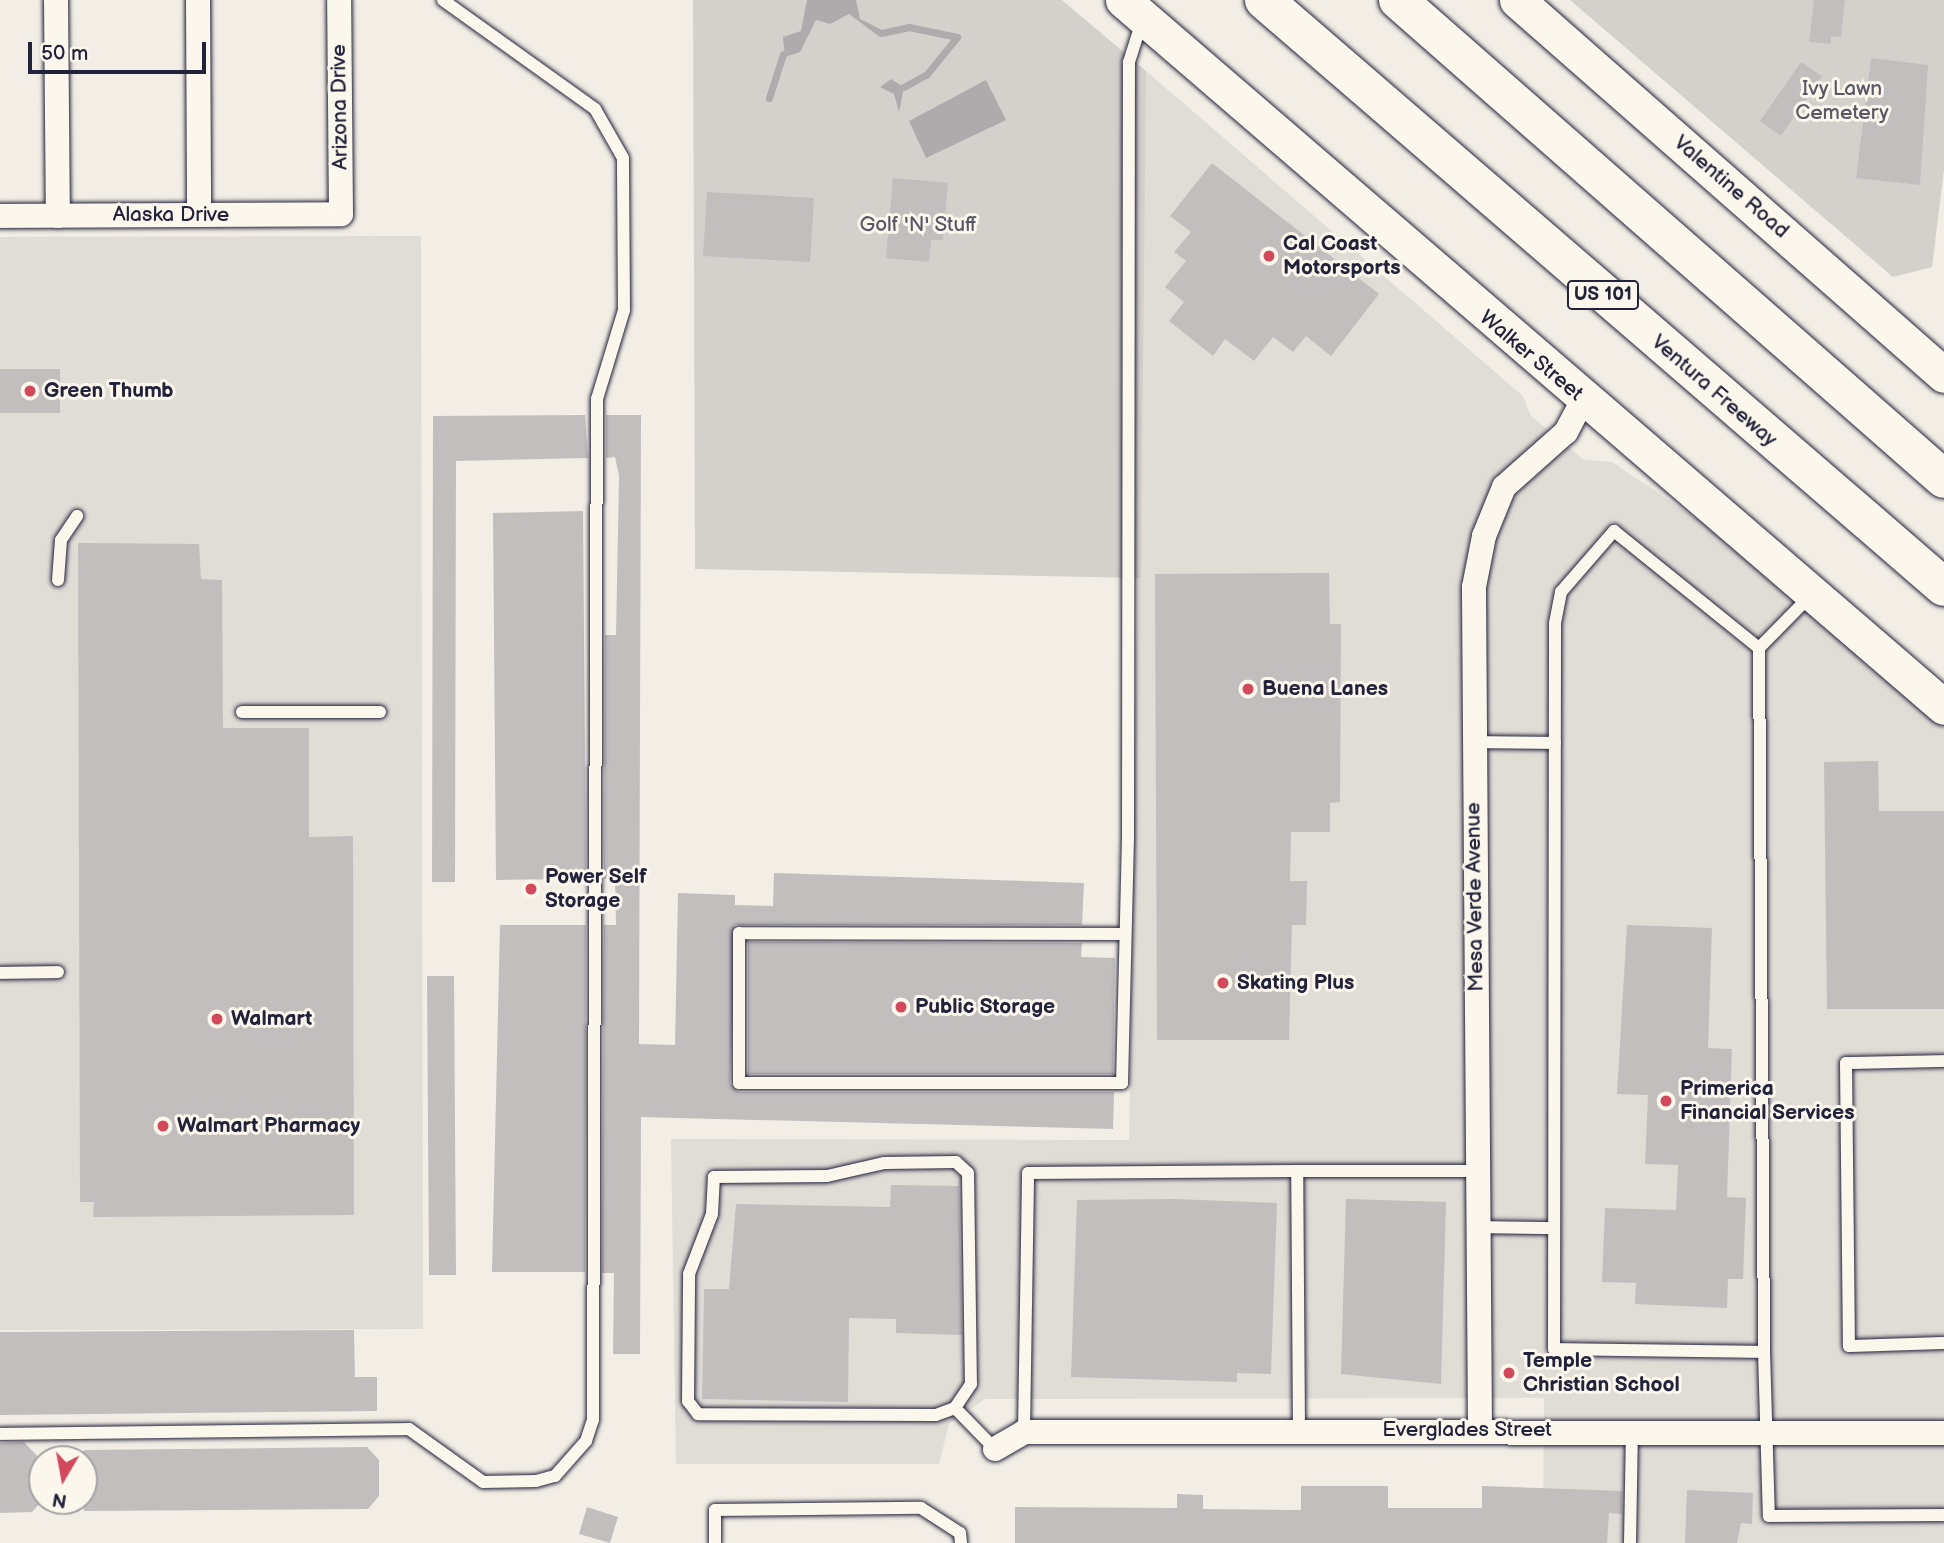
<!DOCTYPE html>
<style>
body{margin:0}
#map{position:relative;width:1944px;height:1543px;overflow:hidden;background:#f2eee5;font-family:"Balsamiq Sans",sans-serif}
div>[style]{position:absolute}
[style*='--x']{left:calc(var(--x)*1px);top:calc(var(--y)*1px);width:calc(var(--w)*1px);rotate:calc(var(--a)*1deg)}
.built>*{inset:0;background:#e0dcd6}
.green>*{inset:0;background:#d4d1cc}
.water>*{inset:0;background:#aeabad}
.stream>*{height:7px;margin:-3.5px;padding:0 3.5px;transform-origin:3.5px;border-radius:3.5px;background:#aeabad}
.building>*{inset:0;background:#c2bebe}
.roads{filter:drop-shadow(0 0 2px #22223b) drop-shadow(0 0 2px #22223b)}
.lane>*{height:12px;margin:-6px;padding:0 6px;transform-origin:6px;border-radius:6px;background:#fbf7ec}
.street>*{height:24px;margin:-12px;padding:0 12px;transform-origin:12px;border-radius:12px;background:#fbf7ec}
.secondary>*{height:35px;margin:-17.5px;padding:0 17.5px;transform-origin:17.5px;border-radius:17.5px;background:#fbf7ec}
.highway>*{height:38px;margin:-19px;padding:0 19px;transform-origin:19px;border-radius:19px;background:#fbf7ec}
.dots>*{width:19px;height:19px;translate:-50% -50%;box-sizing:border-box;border:4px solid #fbf7ec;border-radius:50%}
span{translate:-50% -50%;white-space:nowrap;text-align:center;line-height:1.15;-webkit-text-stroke:6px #fbf7ec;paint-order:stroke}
.shield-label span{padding:2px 5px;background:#fbf7ec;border:2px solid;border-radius:5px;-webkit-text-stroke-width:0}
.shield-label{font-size:19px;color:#22223b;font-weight:700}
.park-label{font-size:21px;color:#575766}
.street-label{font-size:21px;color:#22223b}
.poi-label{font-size:21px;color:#22223b;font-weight:700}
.left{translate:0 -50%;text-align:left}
.north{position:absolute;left:28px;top:1445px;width:70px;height:70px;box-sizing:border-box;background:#fbf7ec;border:2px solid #a4a2a5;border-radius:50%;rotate:190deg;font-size:19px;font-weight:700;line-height:28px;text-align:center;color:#22223b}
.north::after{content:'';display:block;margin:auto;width:24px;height:32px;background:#d1495b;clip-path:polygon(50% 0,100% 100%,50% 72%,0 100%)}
.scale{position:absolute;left:28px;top:42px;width:178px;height:32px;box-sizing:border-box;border:4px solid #22223b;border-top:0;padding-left:9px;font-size:21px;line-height:24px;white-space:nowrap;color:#22223b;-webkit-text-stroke:5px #fbf7ec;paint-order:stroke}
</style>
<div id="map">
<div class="built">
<div style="clip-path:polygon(1146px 71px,1523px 396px,1531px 416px,1584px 460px,1612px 462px,1811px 595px,1944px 707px,1944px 1543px,1543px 1543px,1544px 1398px,985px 1399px,949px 1424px,939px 1464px,676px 1464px,671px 1139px,1129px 1140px)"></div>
<div style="clip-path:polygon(421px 236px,423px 1329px,0 1330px,0 237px)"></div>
</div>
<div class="green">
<div style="clip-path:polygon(693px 0,1062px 0,1146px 71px,1141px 578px,695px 569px)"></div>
<div style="clip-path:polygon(1570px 0,1944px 0,1944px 170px,1932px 267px,1893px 277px)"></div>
</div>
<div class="water">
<div style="clip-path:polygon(807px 0,856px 0,860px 19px,882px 30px,880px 37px,849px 14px,830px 24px,816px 20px,800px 52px,785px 57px,783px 37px,801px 31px)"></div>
<div style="clip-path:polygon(891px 79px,904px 87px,899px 112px,894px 94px,880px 87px)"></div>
<div style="clip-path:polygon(986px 80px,1006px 120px,926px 158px,909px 121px)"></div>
</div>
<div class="stream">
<div style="--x:881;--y:33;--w:29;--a:-12"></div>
<div style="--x:909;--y:27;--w:49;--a:11.8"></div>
<div style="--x:957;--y:37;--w:48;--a:129"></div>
<div style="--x:927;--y:74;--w:26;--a:151"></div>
<div style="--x:769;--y:98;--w:46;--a:-72.3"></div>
</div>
<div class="building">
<div style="clip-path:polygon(1814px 0,1845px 0,1841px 37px,1831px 36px,1831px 44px,1809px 42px)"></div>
<div style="clip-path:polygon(1871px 58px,1928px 65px,1920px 185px,1856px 178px)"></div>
<div style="clip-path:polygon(1801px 62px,1822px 76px,1781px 136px,1760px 121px)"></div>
<div style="clip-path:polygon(1212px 163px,1379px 294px,1331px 356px,1306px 336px,1293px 352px,1273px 337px,1254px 361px,1225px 339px,1213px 356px,1169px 321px,1184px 302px,1165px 287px,1186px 261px,1174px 252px,1191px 232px,1170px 216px)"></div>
<div style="clip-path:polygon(893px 178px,948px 183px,943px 240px,931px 240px,929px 262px,886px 258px)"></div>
<div style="clip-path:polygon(707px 192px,814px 198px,810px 262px,703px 256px)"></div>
<div style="clip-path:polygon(0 369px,60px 369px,60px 413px,0 413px)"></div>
<div style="clip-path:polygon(585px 415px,588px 458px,456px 461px,455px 882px,432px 882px,433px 416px)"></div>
<div style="clip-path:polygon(606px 415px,641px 415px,639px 1044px,675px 1045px,678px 893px,735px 895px,735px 905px,773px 906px,774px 873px,1084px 883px,1082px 925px,735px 925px,730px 1084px,739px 1092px,1114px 1092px,1113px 1129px,641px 1117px,640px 1354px,613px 1354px,614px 1273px,602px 1273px,604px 925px,616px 925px,615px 879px,604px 879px,605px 635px,616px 635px,619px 476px,615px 457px,606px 458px)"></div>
<div style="clip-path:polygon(583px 511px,586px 879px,496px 880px,493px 513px)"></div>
<div style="clip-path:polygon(78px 543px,199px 544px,201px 579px,222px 580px,223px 728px,309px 728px,309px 837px,353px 836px,354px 1215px,93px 1217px,94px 1202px,80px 1202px)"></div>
<div style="clip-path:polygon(1329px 573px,1330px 624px,1341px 624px,1340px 802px,1330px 803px,1330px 832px,1291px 832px,1290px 881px,1307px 881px,1306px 925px,1292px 925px,1289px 1040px,1157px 1040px,1155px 574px)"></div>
<div style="clip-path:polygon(1878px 761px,1879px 811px,1944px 811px,1944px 1009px,1827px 1009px,1824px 762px)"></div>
<div style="clip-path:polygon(500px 925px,586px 925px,585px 1272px,492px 1272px)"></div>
<div style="clip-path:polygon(1627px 925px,1712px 928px,1708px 1048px,1732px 1049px,1727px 1197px,1746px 1198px,1743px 1279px,1728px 1279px,1727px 1308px,1635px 1304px,1636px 1283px,1602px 1282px,1605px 1208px,1676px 1210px,1678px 1165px,1645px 1164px,1648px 1095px,1617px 1094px)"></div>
<div style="clip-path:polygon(748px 942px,1082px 943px,1081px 957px,1115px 958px,1113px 1074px,748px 1074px)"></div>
<div style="clip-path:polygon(427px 976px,454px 976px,456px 1275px,429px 1275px)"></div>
<div style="clip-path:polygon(891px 1185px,959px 1186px,962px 1335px,896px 1333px,896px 1319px,849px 1318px,848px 1402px,702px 1399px,704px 1289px,729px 1289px,736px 1204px,890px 1207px)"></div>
<div style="clip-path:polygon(1174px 1199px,1277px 1203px,1271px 1374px,1237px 1373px,1237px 1382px,1071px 1377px,1077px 1200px)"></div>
<div style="clip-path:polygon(1346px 1199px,1446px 1202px,1441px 1384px,1341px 1374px)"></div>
<div style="clip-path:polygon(354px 1330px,355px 1377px,377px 1377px,377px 1411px,0 1415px,0 1332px)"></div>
<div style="clip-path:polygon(24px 1442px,42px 1461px,42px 1501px,32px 1512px,0 1513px,0 1443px)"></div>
<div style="clip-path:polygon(367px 1447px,379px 1460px,379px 1496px,368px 1509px,84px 1511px,84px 1450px)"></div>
<div style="clip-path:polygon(1301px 1486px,1388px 1486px,1388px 1508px,1482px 1508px,1482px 1486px,1622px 1491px,1622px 1514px,1609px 1513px,1607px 1543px,1015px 1543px,1015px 1507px,1177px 1508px,1177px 1494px,1203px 1495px,1203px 1509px,1301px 1510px)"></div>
<div style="clip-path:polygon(1687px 1490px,1753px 1493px,1752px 1524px,1741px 1523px,1737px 1543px,1685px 1543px)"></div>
<div style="clip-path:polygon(587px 1507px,618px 1517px,610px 1543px,579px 1534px)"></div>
</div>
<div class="roads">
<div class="lane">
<div style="--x:58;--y:580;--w:40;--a:-85.7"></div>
<div style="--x:61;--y:540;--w:29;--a:-56"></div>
<div style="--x:1759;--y:648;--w:704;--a:89.59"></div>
<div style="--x:1764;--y:1352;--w:210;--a:-179.2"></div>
<div style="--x:1554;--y:1349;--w:726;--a:-89.92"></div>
<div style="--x:1555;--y:623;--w:32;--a:-79"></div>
<div style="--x:1561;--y:592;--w:81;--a:-49"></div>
<div style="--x:1614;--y:531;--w:186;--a:38.9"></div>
<div style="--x:1759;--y:648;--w:74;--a:-45.5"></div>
<div style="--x:242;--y:712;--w:138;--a:0"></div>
<div style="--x:1474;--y:742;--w:81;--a:0.7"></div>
<div style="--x:1124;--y:934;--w:385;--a:-179.9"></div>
<div style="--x:739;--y:933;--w:150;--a:90"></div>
<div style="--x:739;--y:1083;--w:383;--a:0"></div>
<div style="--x:1122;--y:1083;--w:245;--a:-88.6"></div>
<div style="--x:1128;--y:838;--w:776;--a:-89.93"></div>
<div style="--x:1129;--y:62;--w:43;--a:-72.4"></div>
<div style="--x:0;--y:973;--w:58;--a:-1"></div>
<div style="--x:1944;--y:1061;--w:98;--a:178.8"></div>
<div style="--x:1846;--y:1063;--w:283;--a:89.4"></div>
<div style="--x:1849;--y:1346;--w:95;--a:-1.8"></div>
<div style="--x:1478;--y:1227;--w:76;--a:0.8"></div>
<div style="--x:1764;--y:1352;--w:164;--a:88.3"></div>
<div style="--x:1769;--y:1516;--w:175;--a:-0.3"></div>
<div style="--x:955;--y:1408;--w:20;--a:160"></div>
<div style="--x:936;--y:1415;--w:238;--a:-179.8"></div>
<div style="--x:698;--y:1414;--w:16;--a:-128"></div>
<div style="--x:688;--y:1401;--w:127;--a:-89.5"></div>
<div style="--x:689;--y:1274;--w:64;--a:-69"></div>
<div style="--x:712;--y:1214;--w:37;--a:-87"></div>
<div style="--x:714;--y:1177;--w:113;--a:-0.5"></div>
<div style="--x:827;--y:1176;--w:58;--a:-12.8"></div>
<div style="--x:884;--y:1163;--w:72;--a:-0.8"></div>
<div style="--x:956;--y:1162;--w:16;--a:43"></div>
<div style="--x:968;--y:1173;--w:211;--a:89.2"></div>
<div style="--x:971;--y:1384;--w:29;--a:124"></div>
<div style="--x:955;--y:1408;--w:57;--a:45.7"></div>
<div style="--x:1299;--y:1431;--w:260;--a:-90.4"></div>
<div style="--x:1297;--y:1171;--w:180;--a:0"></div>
<div style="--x:1024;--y:1432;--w:259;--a:-89.1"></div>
<div style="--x:1028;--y:1173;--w:269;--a:-0.4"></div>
<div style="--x:0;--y:1434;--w:409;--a:-0.7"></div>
<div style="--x:409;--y:1429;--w:91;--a:35.6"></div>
<div style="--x:483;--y:1482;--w:53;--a:-1.1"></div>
<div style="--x:536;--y:1481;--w:20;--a:-15"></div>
<div style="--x:555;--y:1476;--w:47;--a:-48.5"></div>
<div style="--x:586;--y:1441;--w:22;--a:-72"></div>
<div style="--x:593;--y:1420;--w:1021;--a:-89.78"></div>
<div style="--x:597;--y:399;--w:93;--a:-73.1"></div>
<div style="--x:624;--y:310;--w:152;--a:-90.4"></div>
<div style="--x:623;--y:158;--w:56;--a:-119.7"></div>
<div style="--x:595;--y:109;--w:187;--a:-144.4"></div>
<div style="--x:715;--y:1543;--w:33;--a:-90"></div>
<div style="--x:715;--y:1510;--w:206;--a:-0.6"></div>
<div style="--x:921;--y:1508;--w:46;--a:32.7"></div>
<div style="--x:960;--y:1533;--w:10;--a:84"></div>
<div style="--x:1630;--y:1543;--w:112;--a:-89"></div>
</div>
<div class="street">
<div style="--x:56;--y:0;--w:216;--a:89.5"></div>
<div style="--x:198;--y:0;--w:215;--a:89.7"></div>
<div style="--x:0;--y:216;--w:341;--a:-0.3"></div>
<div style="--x:341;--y:214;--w:214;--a:-90.5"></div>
<div style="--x:1480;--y:1430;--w:843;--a:-90.41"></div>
<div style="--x:1474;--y:587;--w:52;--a:-78.9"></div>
<div style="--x:1484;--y:536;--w:53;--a:-67.8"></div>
<div style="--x:1504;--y:487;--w:83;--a:-41.6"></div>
<div style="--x:1566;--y:432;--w:36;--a:-62"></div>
<div style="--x:995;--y:1449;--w:34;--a:-30"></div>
<div style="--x:1024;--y:1432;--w:920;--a:0.06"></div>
</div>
<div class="secondary">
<div style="--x:1123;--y:0;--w:1083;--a:40.73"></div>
<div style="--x:1517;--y:0;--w:568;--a:41.29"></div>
</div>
<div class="highway">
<div style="--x:1264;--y:0;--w:898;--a:40.8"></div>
<div style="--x:1398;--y:0;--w:726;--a:41.26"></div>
</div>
</div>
<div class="dots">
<div style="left:1269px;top:256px;background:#d1495b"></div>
<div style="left:30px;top:391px;background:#d1495b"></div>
<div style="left:1248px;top:689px;background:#d1495b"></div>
<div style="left:531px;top:889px;background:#d1495b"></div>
<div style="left:1223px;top:983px;background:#d1495b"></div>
<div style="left:901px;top:1007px;background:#d1495b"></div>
<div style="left:217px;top:1019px;background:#d1495b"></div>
<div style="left:1666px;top:1101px;background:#d1495b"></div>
<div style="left:163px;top:1126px;background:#d1495b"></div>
<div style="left:1509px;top:1373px;background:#d1495b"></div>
</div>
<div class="shield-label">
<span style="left:1603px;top:295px">US 101</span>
</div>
<div class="park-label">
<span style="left:1842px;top:101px">Ivy Lawn<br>Cemetery</span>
<span style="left:918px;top:225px">Golf 'N' Stuff</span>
</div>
<div class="street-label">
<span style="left:340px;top:107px;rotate:-91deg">Arizona Drive</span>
<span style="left:1731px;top:187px;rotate:41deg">Valentine Road</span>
<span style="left:171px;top:215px">Alaska Drive</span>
<span style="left:1531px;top:356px;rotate:40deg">Walker Street</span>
<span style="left:1714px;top:391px;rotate:41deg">Ventura Freeway</span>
<span style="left:1475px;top:897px;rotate:-91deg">Mesa Verde Avenue</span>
<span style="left:1467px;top:1430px">Everglades Street</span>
</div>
<div class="poi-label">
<span class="left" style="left:1283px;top:256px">Cal Coast<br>Motorsports</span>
<span class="left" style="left:44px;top:391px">Green Thumb</span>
<span class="left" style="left:1262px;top:689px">Buena Lanes</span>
<span class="left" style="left:545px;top:889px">Power Self<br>Storage</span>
<span class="left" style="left:1237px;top:983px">Skating Plus</span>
<span class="left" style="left:915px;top:1007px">Public Storage</span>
<span class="left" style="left:231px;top:1019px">Walmart</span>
<span class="left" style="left:1680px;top:1101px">Primerica<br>Financial Services</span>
<span class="left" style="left:177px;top:1126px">Walmart Pharmacy</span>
<span class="left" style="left:1523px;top:1373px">Temple<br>Christian School</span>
</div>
<div class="north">N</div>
<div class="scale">50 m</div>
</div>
